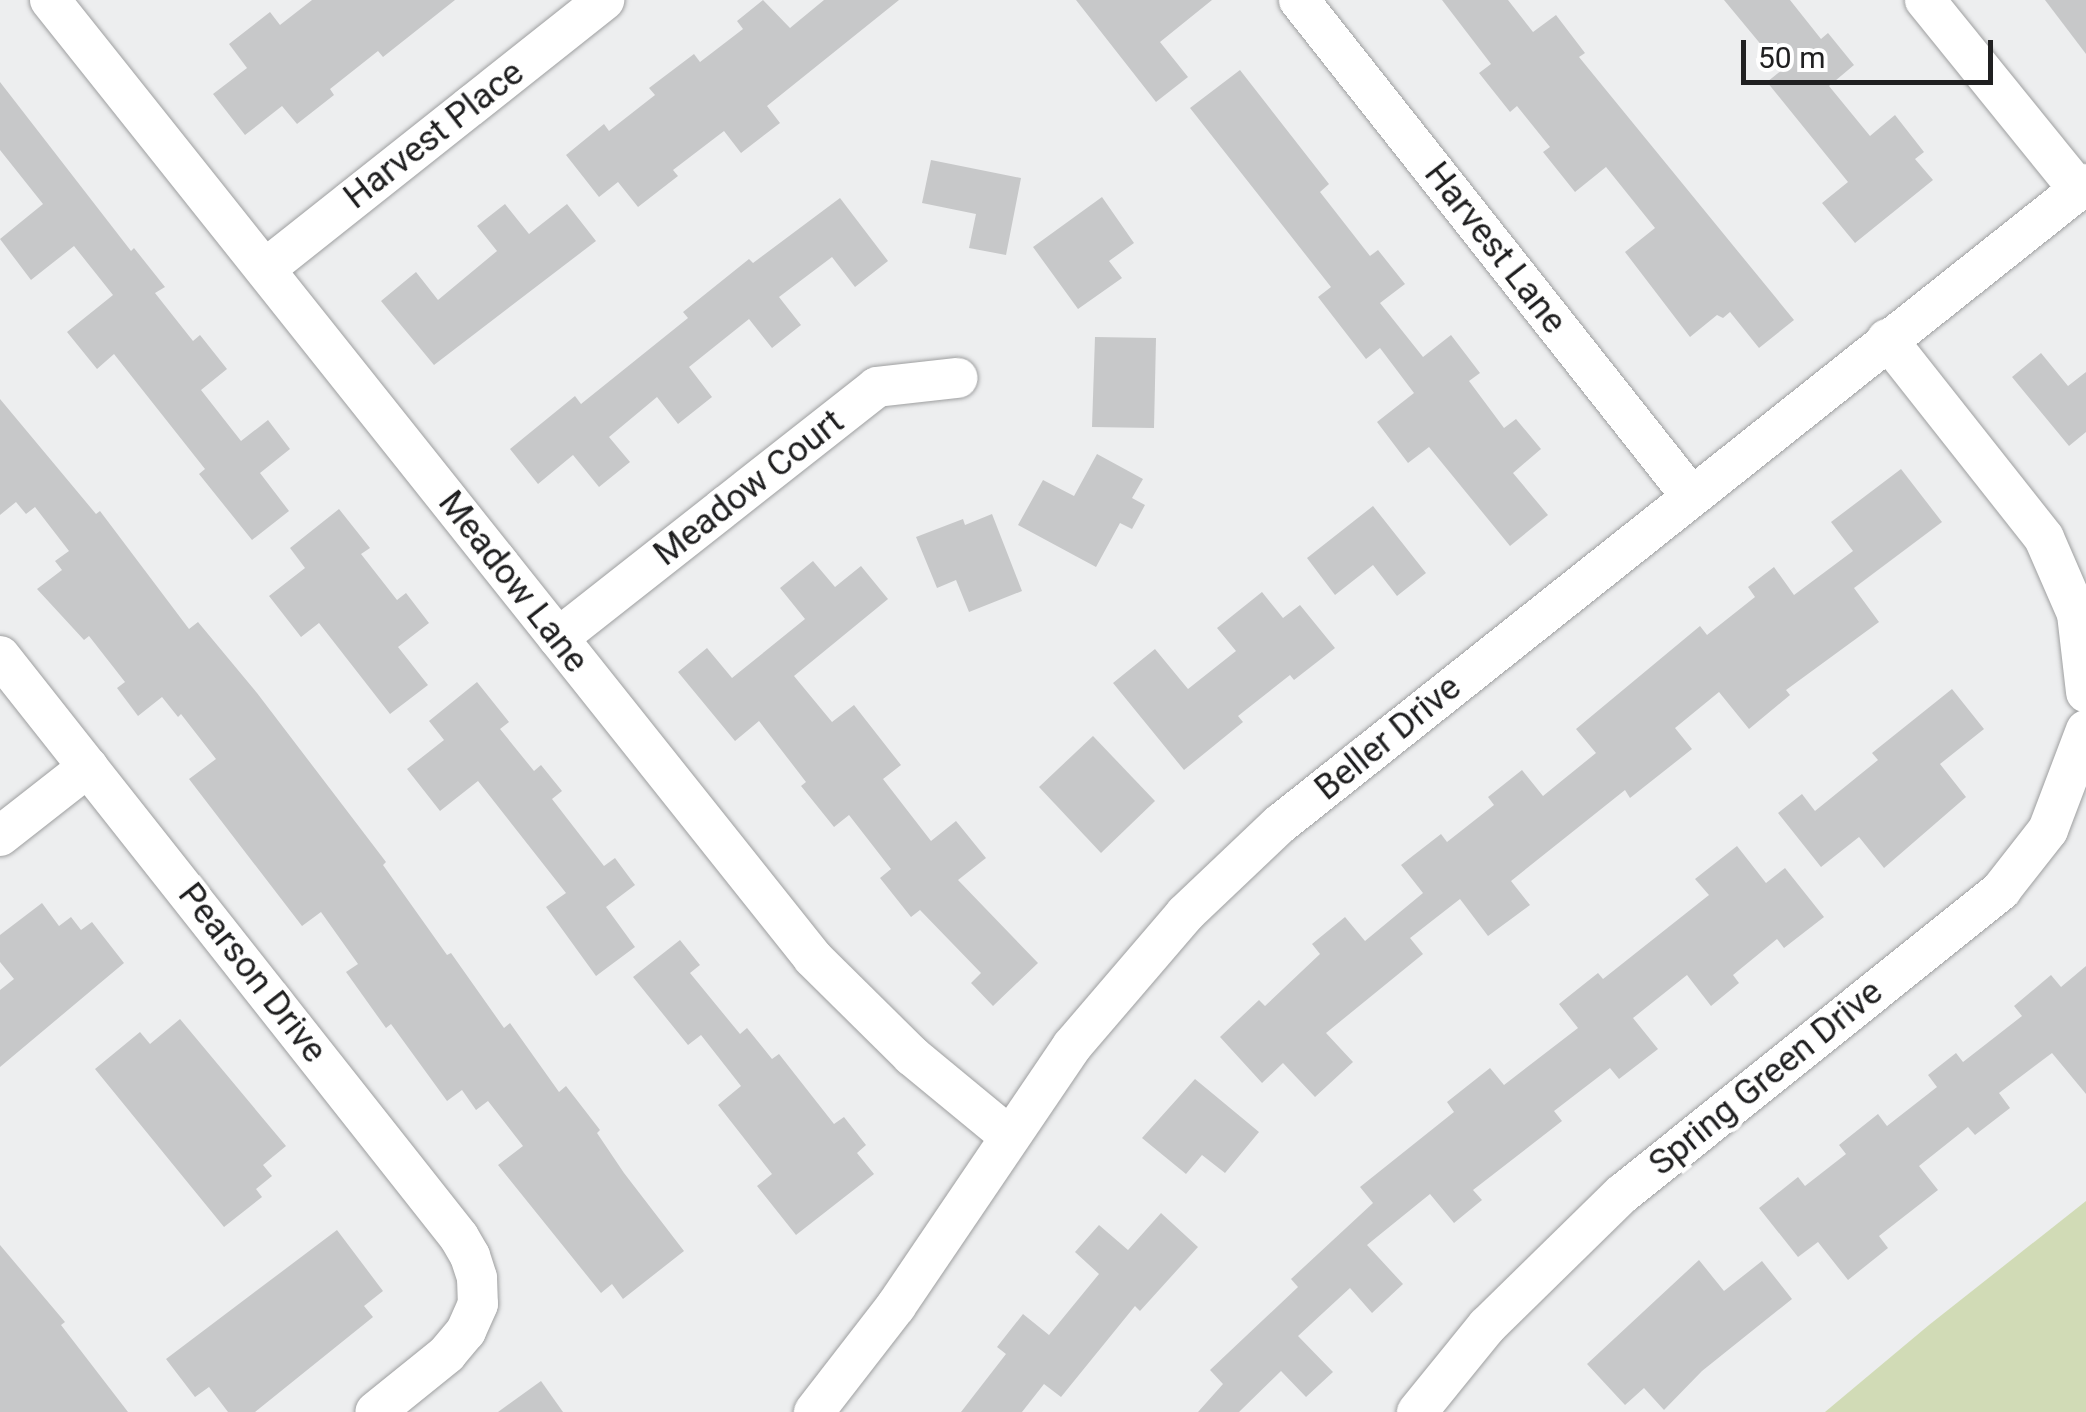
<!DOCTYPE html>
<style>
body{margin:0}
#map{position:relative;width:2086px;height:1412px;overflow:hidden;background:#edeeef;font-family:Roboto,sans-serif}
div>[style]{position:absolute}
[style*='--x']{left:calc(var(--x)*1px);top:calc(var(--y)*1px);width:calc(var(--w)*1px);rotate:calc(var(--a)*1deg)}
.green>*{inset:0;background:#d1dbb6}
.building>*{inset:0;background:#c7c8c9}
.roads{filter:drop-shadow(0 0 2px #9e9fa0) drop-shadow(0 0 2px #9e9fa0)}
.minor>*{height:40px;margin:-20px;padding:0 20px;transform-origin:20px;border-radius:20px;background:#fff}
span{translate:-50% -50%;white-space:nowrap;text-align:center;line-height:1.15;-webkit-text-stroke:9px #fff;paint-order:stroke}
.street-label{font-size:35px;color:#202021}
.scale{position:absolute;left:1741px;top:40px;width:252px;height:45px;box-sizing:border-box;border:5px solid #202021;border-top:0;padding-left:12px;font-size:30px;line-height:35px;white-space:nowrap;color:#202021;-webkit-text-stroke:8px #fff;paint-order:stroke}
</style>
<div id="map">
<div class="green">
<div style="clip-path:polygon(2086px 1201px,2086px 1412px,1825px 1412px,1929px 1325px)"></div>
</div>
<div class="building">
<div style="clip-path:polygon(312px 0,455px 0,383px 57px,378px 51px,330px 89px,334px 95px,297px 124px,282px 106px,245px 135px,213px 94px,247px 68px,229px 44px,270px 12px,280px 25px)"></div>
<div style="clip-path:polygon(763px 0,790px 28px,824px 0,899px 0,767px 106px,780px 123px,741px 153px,724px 131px,673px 170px,678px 176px,638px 207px,618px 182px,599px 197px,566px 155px,604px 124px,609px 131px,655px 95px,649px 88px,694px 54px,700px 62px,743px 29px,737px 21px)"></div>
<div style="clip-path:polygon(1076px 0,1212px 0,1160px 42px,1188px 77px,1156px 102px)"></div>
<div style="clip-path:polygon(1442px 0,1508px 0,1533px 32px,1556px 15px,1585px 53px,1579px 57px,1794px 320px,1759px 348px,1730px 312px,1723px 318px,1717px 315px,1690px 337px,1625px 252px,1655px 228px,1606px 167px,1575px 192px,1543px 152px,1550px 147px,1517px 106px,1510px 112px,1479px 73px,1491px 64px)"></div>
<div style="clip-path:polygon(1724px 0,1790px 0,1821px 39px,1828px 33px,1854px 65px,1829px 86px,1870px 136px,1895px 115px,1924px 152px,1915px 159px,1933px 180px,1855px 243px,1822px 203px,1848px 182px,1767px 82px,1782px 70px)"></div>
<div style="clip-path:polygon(2045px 0,2086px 0,2086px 54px)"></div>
<div style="clip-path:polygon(1240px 70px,1329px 184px,1320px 192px,1370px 256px,1378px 250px,1405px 284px,1380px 303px,1423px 357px,1451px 335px,1480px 373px,1469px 381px,1504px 428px,1516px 419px,1541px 449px,1513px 473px,1548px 515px,1510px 546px,1429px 447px,1408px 463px,1377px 422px,1414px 393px,1380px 348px,1366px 359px,1318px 297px,1331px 287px,1190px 108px)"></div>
<div style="clip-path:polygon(0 82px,131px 251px,134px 248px,165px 287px,155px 293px,193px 341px,200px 335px,227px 369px,201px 390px,241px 441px,268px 420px,290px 449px,260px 473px,289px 511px,252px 540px,199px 474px,205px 469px,114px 354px,97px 369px,67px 332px,113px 295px,74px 246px,31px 280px,0 239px,43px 204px,0 150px)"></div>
<div style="clip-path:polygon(931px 160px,1021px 178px,1006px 255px,969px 248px,976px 214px,922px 203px)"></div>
<div style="clip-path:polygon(1102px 197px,1134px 243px,1109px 261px,1122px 278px,1078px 309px,1033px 247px)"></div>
<div style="clip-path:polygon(840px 198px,888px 261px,855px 287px,832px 257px,779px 297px,801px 325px,772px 348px,749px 319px,689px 367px,712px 397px,678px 424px,657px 397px,609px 437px,630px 462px,599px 487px,573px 455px,538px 484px,510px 449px,575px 396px,581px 404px,688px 318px,683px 312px,749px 259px,753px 263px)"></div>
<div style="clip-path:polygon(505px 204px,529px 234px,567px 204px,596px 241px,434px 365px,381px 301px,416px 272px,438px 300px,497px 251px,477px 226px)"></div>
<div style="clip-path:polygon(1095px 337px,1156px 338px,1154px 428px,1092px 427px)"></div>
<div style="clip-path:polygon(2041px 353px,2068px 386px,2086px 372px,2086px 432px,2069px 446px,2012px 377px)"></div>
<div style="clip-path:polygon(0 399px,96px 514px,100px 511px,189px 629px,198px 622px,257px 693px,386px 862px,383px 865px,447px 955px,451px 953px,504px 1028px,510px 1023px,559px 1092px,566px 1086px,600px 1130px,597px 1133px,624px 1173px,684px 1251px,623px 1299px,612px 1284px,601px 1293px,498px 1165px,523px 1146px,488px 1101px,476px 1110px,462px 1090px,447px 1101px,391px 1024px,386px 1028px,346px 972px,358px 964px,321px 912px,302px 926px,189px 779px,216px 759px,181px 714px,178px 717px,162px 697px,138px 716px,117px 688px,125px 682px,89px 636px,84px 640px,37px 589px,62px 570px,55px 561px,69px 551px,35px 507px,26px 514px,16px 502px,0 515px)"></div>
<div style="clip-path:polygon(1097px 454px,1143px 479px,1132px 498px,1145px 505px,1132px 529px,1120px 523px,1096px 567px,1018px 525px,1043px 480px,1074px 496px)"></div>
<div style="clip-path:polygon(1901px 469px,1942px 522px,1854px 588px,1879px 622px,1786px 690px,1790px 695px,1749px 729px,1719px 692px,1675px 728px,1692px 749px,1630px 798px,1625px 790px,1511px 881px,1530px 905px,1488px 936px,1460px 899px,1410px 938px,1423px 954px,1326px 1033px,1353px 1062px,1315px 1097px,1283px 1063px,1262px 1083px,1220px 1037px,1259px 1000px,1265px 1006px,1320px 954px,1312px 944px,1345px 917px,1365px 941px,1423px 893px,1401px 865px,1441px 834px,1447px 842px,1494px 805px,1488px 797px,1522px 770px,1543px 796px,1596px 753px,1576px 729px,1700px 626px,1707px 635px,1755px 597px,1748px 587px,1774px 567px,1794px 595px,1853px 551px,1831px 522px)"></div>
<div style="clip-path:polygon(1373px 506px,1426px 573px,1397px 596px,1373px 565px,1335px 595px,1307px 558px)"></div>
<div style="clip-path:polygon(339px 509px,370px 548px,361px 554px,397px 600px,406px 593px,429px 623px,398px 647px,428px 685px,390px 714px,319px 623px,301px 637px,269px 596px,305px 568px,290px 548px)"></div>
<div style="clip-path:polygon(992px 514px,1022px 591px,969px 612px,956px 580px,937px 588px,916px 537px,963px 519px,965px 525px)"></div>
<div style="clip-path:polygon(813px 561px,835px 587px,861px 566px,888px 599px,794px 676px,832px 722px,854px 705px,901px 765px,883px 779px,931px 841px,956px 821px,986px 858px,958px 880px,1038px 963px,993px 1006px,971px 983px,981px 973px,920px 910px,911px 917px,880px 878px,891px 869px,849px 815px,834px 827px,801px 786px,806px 782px,759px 721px,735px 741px,678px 672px,707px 648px,732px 678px,805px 619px,780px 588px)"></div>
<div style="clip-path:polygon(1262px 592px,1283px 618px,1300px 605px,1335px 648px,1294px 680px,1290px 675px,1238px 716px,1243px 722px,1184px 770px,1113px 683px,1155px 649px,1188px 689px,1236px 651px,1217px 628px)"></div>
<div style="clip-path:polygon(477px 682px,509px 722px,500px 729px,534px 771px,541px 765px,562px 791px,552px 799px,604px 866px,615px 858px,635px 885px,606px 907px,635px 947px,596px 976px,546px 907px,566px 893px,478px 781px,440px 811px,407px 769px,444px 740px,429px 721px)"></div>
<div style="clip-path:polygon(1952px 689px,1984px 729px,1940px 764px,1966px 797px,1884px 868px,1859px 837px,1821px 867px,1778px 813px,1802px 794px,1815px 811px,1878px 760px,1872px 753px)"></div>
<div style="clip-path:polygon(1093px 736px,1155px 801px,1101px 853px,1039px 787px)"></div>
<div style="clip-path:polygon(1737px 846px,1766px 883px,1785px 868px,1824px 917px,1784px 948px,1777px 939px,1733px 975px,1739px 983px,1711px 1006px,1687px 975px,1633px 1018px,1658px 1049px,1619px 1079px,1610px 1068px,1554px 1111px,1562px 1121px,1473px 1190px,1482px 1200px,1454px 1223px,1430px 1194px,1367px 1245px,1403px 1284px,1372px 1313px,1350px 1288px,1298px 1336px,1333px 1372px,1306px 1397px,1281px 1371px,1239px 1412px,1198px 1412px,1223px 1384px,1210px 1370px,1298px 1287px,1291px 1279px,1373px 1203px,1360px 1187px,1454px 1112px,1447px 1102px,1490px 1068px,1504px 1085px,1578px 1028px,1559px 1004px,1598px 973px,1603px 979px,1709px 895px,1695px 879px)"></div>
<div style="clip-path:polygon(42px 903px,59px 926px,71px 917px,81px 930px,92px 922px,124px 963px,0 1067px,0 990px,14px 979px,0 962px,0 935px)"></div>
<div style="clip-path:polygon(680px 940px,700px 965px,690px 973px,740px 1034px,747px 1028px,772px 1059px,779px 1054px,834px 1124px,844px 1117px,866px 1145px,857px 1153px,874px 1174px,796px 1235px,757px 1186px,772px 1174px,718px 1105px,741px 1086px,701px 1035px,688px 1045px,633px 977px)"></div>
<div style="clip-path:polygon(2086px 966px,2086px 1094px,2052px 1053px,1999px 1093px,2010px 1108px,1975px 1135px,1968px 1127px,1919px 1166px,1938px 1190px,1879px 1236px,1888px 1248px,1848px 1280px,1818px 1242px,1798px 1257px,1759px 1208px,1798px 1177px,1805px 1186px,1846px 1154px,1839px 1145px,1878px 1114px,1887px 1126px,1937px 1087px,1928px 1075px,1956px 1053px,1963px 1062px,2022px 1016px,2014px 1006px,2051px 975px,2061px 987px)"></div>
<div style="clip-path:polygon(180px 1019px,286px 1146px,263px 1165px,272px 1176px,256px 1189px,262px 1197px,224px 1227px,95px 1069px,140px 1032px,150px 1044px)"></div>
<div style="clip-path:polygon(1195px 1079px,1259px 1132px,1225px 1173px,1202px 1155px,1186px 1174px,1142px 1138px)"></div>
<div style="clip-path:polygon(1161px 1213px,1198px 1247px,1140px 1311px,1135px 1306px,1061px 1397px,1044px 1384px,1022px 1412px,961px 1412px,1006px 1354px,997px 1347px,1023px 1314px,1049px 1335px,1099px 1274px,1075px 1252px,1099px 1225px,1128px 1250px)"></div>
<div style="clip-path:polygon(337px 1230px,383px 1291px,364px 1306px,373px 1317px,255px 1412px,228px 1412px,209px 1387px,195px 1397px,166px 1359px)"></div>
<div style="clip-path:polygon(0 1245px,65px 1322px,61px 1325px,128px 1412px,0 1412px)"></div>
<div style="clip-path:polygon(1699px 1260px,1724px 1291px,1762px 1261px,1792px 1299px,1702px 1371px,1664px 1410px,1644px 1388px,1625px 1405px,1587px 1364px)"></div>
<div style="clip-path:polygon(541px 1381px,563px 1412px,498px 1412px)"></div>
</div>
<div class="roads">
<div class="minor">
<div style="--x:50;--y:0;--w:1225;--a:51.46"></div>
<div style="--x:813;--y:958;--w:139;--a:44.7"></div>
<div style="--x:912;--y:1056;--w:124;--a:39.5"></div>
<div style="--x:1299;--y:0;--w:632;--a:51.68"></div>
<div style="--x:1925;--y:0;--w:245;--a:51"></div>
<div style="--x:265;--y:269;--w:433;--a:-38.4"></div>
<div style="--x:1887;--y:339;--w:253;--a:51.7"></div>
<div style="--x:2044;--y:538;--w:83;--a:66.5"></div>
<div style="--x:2077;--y:614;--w:79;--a:83.4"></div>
<div style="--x:558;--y:638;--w:406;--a:-38.2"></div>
<div style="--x:877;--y:387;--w:81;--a:-6.4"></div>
<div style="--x:0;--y:656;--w:740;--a:51.69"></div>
<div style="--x:459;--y:1237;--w:22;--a:60"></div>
<div style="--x:470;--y:1256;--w:23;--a:72"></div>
<div style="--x:477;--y:1278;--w:26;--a:88"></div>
<div style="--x:478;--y:1304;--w:30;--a:114"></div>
<div style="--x:466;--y:1331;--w:30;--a:130"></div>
<div style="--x:447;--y:1354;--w:92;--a:141.1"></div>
<div style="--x:0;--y:836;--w:112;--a:-38.1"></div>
<div style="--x:814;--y:1412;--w:134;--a:-52.3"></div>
<div style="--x:896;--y:1306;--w:314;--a:-55.9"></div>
<div style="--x:1072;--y:1046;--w:174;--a:-49.4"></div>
<div style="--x:1185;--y:914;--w:131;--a:-43.5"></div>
<div style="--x:1280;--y:824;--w:1029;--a:-38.45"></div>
<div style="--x:1417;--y:1412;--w:111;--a:-50.9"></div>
<div style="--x:1487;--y:1326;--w:189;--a:-44.4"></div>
<div style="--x:1622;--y:1194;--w:486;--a:-38.7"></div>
<div style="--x:2001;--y:890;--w:76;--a:-51.9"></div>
<div style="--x:2048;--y:830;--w:107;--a:-69.2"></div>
</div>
</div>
<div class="street-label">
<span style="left:434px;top:135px;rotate:-38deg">Harvest Place</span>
<span style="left:1495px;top:248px;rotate:52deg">Harvest Lane</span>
<span style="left:749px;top:488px;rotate:-38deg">Meadow Court</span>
<span style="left:513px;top:582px;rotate:52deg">Meadow Lane</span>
<span style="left:1388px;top:738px;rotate:-39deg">Beller Drive</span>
<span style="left:252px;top:973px;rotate:52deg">Pearson Drive</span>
<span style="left:1766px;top:1078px;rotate:-39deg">Spring Green Drive</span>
</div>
<div class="scale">50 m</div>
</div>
